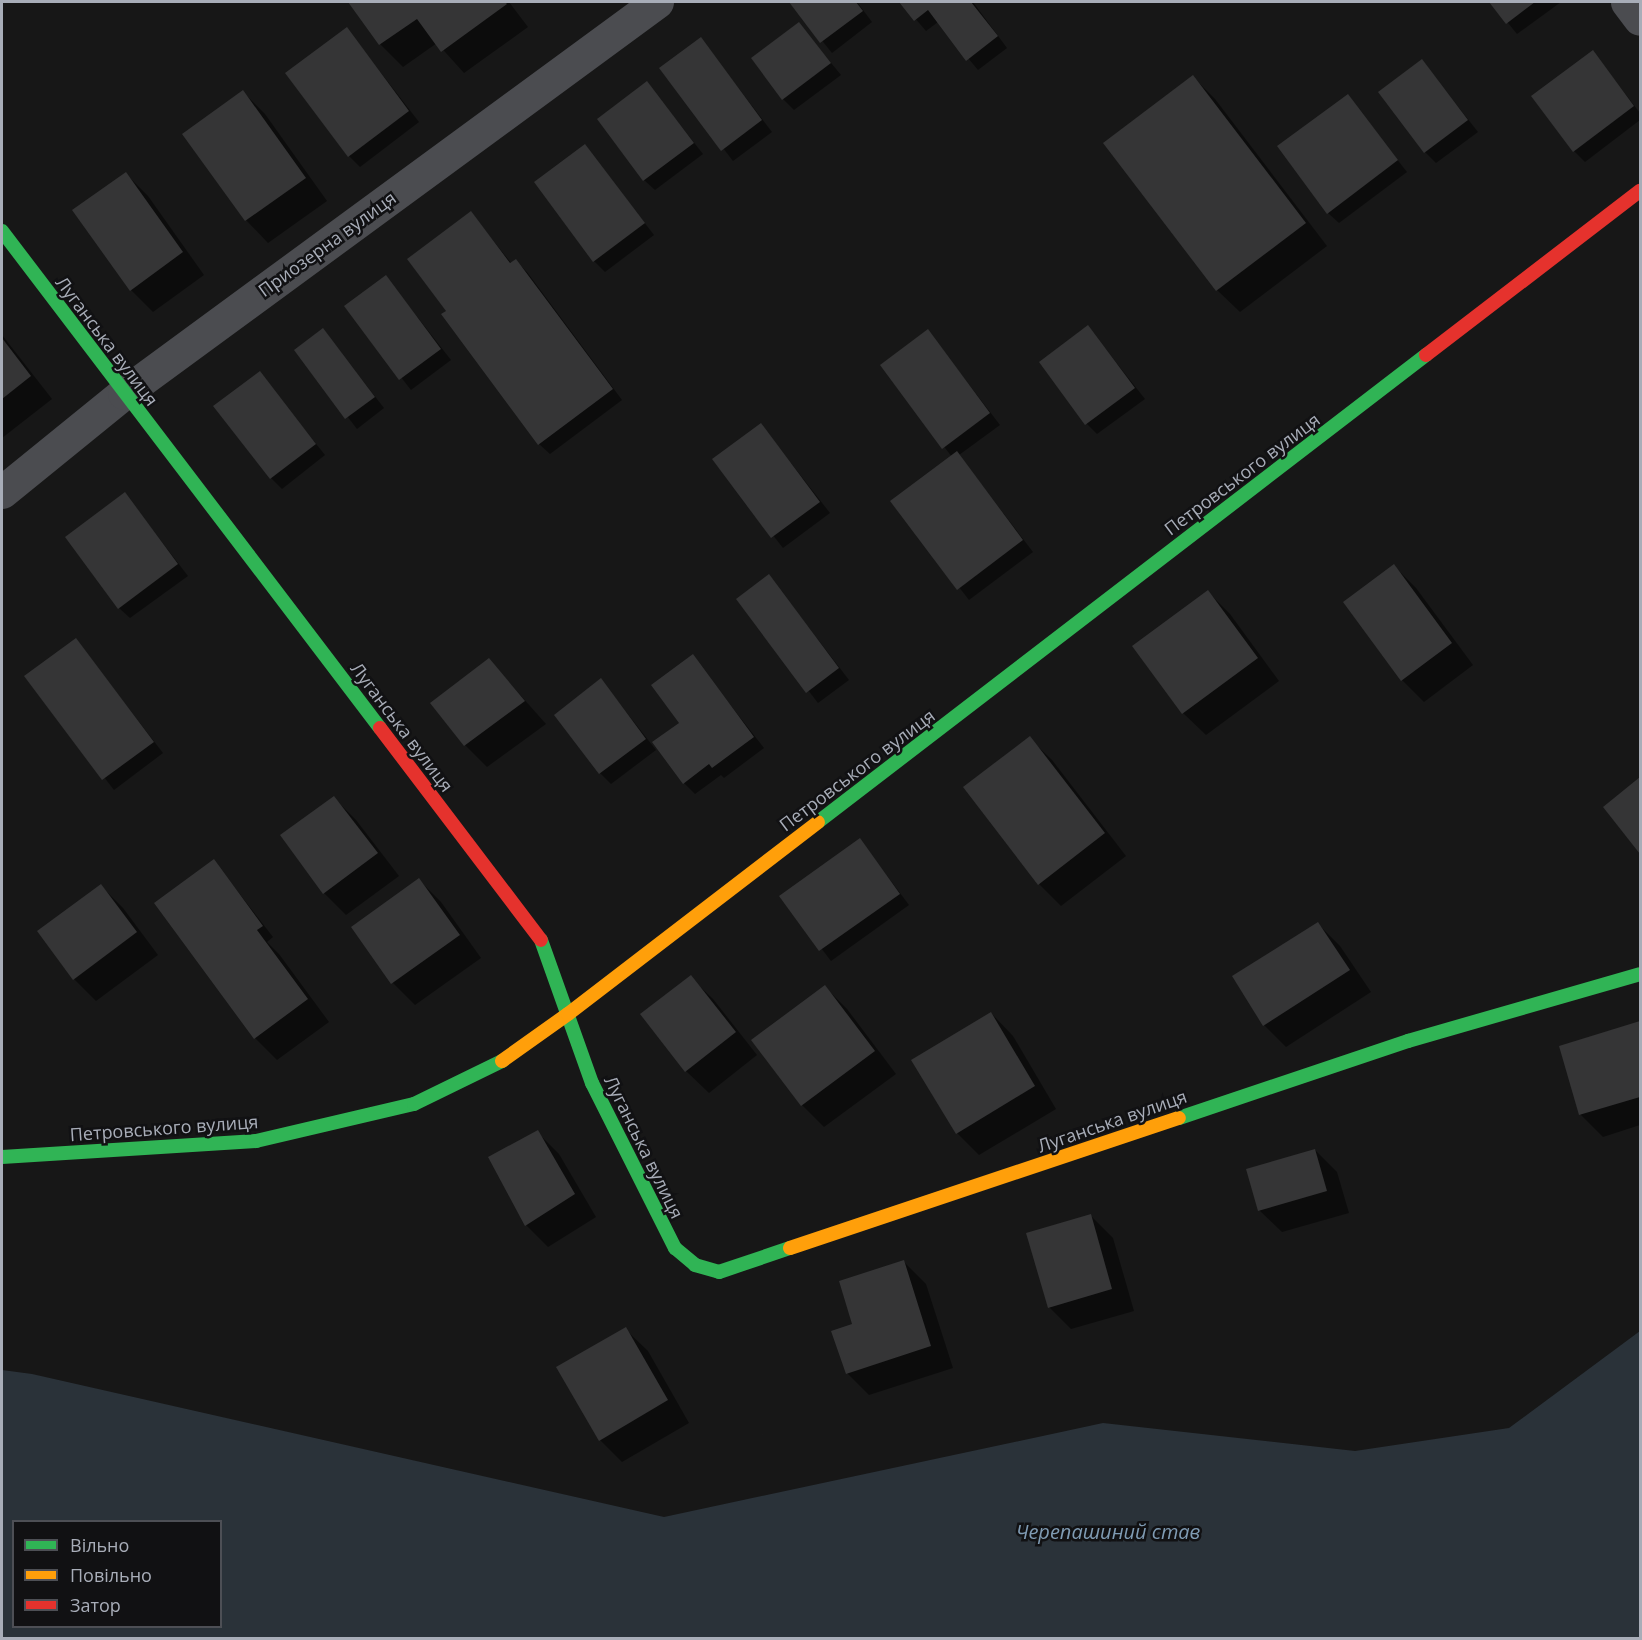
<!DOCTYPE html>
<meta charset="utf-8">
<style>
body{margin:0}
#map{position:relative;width:1642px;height:1640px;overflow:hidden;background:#171717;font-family:"Open Sans",sans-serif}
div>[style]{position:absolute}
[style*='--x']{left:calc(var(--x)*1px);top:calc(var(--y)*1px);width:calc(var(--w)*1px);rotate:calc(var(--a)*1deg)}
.water>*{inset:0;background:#2a3239}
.shadow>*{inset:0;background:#0007}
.building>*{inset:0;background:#353536}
.street>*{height:33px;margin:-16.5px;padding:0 16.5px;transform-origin:16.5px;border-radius:16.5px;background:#4b4c50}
.fast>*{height:14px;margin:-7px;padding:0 7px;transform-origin:7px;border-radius:7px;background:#30b455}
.slow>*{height:14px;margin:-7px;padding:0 7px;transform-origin:7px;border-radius:7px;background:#ff9f0a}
.jam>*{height:14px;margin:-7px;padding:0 7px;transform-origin:7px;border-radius:7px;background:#e5322d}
span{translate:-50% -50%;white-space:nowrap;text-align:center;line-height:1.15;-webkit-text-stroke:5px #111113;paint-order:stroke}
.street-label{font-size:18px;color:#a8adb8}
.water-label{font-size:20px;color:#7f9bb3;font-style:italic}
.frame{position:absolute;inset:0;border:3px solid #a8adb8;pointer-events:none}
.legend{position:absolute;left:12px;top:1520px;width:210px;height:108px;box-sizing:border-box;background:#111113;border:2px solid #4d4f55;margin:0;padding:8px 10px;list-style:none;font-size:18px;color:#a8adb8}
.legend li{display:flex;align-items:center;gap:12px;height:30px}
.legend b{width:30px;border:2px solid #4d4f55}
</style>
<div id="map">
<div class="water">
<div style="clip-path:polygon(evenodd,1640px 1331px,1640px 1638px,2px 1638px,2px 1370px,32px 1374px,664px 1517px,1103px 1423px,1355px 1451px,1509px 1428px,1640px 1331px,14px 1522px,220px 1522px,220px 1626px,14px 1626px,14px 1522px)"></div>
</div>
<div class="shadow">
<div style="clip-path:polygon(350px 2px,509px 2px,528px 27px,464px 73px,437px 43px,403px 67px,381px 45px)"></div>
<div style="clip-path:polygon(791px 2px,857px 2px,872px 22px,832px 53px)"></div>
<div style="clip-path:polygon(901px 2px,973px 2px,1007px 48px,978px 70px,938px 22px,926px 31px)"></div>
<div style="clip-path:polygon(1491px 2px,1561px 2px,1517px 34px)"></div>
<div style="clip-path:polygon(799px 24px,841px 75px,794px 110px,783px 99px)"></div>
<div style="clip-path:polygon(347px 29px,419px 122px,360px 167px,349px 156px)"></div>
<div style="clip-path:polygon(701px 39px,772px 132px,733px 161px,662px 69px)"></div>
<div style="clip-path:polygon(1593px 52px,1640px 113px,1640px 120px,1585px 162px,1574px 151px)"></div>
<div style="clip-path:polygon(1422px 61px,1478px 132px,1436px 163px,1425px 152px)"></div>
<div style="clip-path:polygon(1193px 77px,1215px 99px,1327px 246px,1240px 312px,1217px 290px,1105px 143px)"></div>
<div style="clip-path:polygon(647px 83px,703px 154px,655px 190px,644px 180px)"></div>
<div style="clip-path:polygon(243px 92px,265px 114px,327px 201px,268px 243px,246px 220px,184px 134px)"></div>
<div style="clip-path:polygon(1347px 96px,1407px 172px,1339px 223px,1328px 213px)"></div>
<div style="clip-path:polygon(585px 146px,654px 235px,605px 272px,594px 261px)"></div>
<div style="clip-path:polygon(126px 174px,148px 196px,204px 275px,153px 312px,131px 290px)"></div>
<div style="clip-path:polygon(471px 213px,512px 264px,516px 261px,527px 272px,622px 400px,550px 454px,539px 444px)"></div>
<div style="clip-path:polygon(386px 277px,451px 360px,411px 390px,346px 307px)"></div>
<div style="clip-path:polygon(1088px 327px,1145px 399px,1097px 434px,1087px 424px)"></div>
<div style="clip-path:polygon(323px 330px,384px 408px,357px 429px,296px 350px)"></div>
<div style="clip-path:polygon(928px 331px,1000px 425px,959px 455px,1033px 552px,969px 600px,892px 501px,952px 457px,882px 366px)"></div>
<div style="clip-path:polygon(2px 335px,52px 399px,2px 438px)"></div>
<div style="clip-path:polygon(259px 373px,325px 455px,282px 489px,271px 478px)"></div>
<div style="clip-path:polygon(761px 425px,830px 513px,783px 548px,714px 460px)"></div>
<div style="clip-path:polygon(125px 494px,188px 576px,130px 618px,119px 608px)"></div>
<div style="clip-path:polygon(1394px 566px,1416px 588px,1473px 665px,1424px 702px,1402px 680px)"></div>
<div style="clip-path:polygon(769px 576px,849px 680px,818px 703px,738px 599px)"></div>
<div style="clip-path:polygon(1208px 592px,1230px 614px,1279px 681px,1206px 735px,1183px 713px)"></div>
<div style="clip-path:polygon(76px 640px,163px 753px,114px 790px,26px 676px)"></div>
<div style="clip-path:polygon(692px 656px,764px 748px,724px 778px,721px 775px,695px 794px,684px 783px,681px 723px)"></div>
<div style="clip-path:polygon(489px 660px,546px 724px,487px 767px,465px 745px)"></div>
<div style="clip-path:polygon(601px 680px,656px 750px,611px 784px,600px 773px)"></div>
<div style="clip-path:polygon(1029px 738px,1052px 760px,1126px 856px,1061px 906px,1039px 884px,965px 787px)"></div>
<div style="clip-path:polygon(1640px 779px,1640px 852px,1605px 807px)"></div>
<div style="clip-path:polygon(334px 798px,356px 820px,399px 876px,346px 915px,324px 893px)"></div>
<div style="clip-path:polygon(860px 840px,909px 905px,831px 961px,781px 896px)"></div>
<div style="clip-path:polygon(214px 861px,273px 937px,267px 942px,279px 954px,329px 1022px,277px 1060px,255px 1038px,156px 904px)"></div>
<div style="clip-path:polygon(419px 880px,441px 902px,481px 958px,415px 1005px,393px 983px)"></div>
<div style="clip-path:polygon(101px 886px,123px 908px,158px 955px,96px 1001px,74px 979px)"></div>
<div style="clip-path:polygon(1318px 924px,1340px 946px,1371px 992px,1286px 1047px,1264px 1025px)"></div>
<div style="clip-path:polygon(690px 977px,713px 999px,757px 1055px,709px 1093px,686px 1071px,642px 1015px)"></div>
<div style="clip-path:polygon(825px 987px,847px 1009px,896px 1074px,824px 1127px,802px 1105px)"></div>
<div style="clip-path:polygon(991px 1013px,1013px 1036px,1056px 1109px,979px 1155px,957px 1133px)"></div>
<div style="clip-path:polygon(1640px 1023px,1640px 1125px,1603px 1137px,1581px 1115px,1561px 1047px)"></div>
<div style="clip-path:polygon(537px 1132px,559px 1154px,596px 1217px,548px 1247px,526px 1225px)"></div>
<div style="clip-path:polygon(1315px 1150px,1337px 1172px,1349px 1213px,1282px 1232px,1259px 1210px)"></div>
<div style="clip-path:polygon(1091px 1216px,1113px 1238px,1134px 1311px,1071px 1329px,1049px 1307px)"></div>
<div style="clip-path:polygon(904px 1262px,926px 1284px,953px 1368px,869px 1395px,847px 1373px,854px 1325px)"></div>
<div style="clip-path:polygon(625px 1329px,648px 1351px,689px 1423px,622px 1462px,600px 1440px)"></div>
</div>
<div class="building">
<div style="clip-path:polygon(348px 2px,505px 2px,507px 4px,441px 52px,417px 19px,379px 45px)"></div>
<div style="clip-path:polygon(789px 2px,856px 2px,863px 11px,820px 43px)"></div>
<div style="clip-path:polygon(899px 2px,971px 2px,998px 36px,966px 61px,928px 10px,914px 21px)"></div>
<div style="clip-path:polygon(1489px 2px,1535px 2px,1506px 24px)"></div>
<div style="clip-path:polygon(799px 22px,831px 63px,782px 100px,751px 58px)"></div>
<div style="clip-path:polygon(347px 27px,409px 111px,348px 157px,285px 73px)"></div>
<div style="clip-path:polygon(701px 37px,762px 120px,721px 151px,659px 68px)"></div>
<div style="clip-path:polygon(1593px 50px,1634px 106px,1573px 152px,1531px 96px)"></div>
<div style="clip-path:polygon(1422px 59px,1468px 120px,1424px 153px,1378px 92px)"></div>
<div style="clip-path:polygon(1193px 75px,1306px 223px,1216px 291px,1103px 143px)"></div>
<div style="clip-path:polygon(647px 81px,694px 143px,643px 181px,597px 119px)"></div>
<div style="clip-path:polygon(243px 90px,306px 178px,245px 221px,182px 134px)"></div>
<div style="clip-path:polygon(1348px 94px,1398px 160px,1327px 214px,1277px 146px)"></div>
<div style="clip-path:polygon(585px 144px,645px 223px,593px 262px,534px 182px)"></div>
<div style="clip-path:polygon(126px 172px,183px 252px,130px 291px,72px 210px)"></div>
<div style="clip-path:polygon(471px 211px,510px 263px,516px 259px,613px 389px,538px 445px,441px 314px,446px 311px,407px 259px)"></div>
<div style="clip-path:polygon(386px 275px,441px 349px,399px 380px,344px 306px)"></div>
<div style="clip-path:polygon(1088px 325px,1135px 388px,1085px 425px,1039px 362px)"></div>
<div style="clip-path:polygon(323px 328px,375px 397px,345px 419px,294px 350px)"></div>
<div style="clip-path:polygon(928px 329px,990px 413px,942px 449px,880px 365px)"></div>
<div style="clip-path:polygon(2px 338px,31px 376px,2px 399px)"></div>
<div style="clip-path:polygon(260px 371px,316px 444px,270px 479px,213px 406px)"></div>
<div style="clip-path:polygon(761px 423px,820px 502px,771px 538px,712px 459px)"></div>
<div style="clip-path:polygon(957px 451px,1023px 540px,957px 590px,890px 501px)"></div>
<div style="clip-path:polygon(125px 492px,178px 564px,118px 609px,65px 537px)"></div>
<div style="clip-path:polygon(1394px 564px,1452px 643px,1401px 681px,1343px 602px)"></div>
<div style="clip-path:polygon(769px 574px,839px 668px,806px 693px,736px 599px)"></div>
<div style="clip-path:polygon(1208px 590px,1258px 658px,1182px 714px,1132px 646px)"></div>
<div style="clip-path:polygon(76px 638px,154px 742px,102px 780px,24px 676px)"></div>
<div style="clip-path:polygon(693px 654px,754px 737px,712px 768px,709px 764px,683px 784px,652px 742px,679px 723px,651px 685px)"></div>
<div style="clip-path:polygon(489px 658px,525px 701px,464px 746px,430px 703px)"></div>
<div style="clip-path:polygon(601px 678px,646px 739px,599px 774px,554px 715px)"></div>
<div style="clip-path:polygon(1030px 736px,1105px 833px,1038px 885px,963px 787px)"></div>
<div style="clip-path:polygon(1640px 777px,1640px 854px,1603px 807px)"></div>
<div style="clip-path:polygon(334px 796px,378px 853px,323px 894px,280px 835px)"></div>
<div style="clip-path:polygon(860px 838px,900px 894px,819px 951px,779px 896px)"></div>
<div style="clip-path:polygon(214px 859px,263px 926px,257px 930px,308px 999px,254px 1039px,154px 903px)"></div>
<div style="clip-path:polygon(419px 878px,460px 935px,391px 984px,351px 927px)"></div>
<div style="clip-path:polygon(101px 884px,137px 932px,73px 980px,37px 931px)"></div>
<div style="clip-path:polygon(1318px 922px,1350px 970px,1263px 1026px,1232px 976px)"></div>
<div style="clip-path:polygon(691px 975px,736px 1032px,685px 1072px,640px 1014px)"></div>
<div style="clip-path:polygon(825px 985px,875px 1051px,801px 1106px,751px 1040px)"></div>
<div style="clip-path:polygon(991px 1012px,1035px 1086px,956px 1134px,911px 1060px)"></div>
<div style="clip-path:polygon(1640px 1021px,1640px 1097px,1579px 1115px,1559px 1046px)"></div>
<div style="clip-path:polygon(538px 1130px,575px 1194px,525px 1226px,488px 1157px)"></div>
<div style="clip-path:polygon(1315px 1149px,1327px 1191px,1258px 1211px,1246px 1169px)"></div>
<div style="clip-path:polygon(1091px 1214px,1112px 1289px,1048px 1308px,1026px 1233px)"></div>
<div style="clip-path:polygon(904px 1260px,931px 1346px,846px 1374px,831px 1331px,852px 1324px,839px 1281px)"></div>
<div style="clip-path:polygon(626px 1327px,668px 1400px,599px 1441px,556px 1367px)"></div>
</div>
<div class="street">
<div style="--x:1627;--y:2;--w:21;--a:53"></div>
<div style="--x:2;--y:492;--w:157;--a:-39.1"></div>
<div style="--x:124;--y:393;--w:661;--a:-36.26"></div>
</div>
<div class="fast">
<div style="--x:2;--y:231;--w:624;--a:52.74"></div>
<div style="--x:818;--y:822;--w:767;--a:-37.53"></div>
<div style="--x:541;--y:940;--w:152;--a:70.4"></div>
<div style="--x:592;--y:1083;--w:185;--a:63.3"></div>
<div style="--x:675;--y:1248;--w:26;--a:40"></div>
<div style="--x:695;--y:1265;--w:25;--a:16"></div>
<div style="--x:719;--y:1272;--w:75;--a:-18.7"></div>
<div style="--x:1179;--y:1118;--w:242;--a:-18.6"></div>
<div style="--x:1408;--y:1041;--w:241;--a:-16.1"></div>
<div style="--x:2;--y:1157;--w:255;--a:-3.6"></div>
<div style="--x:256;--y:1141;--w:162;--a:-13.2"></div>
<div style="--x:414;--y:1104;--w:98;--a:-26"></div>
</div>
<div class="slow">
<div style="--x:502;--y:1061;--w:81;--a:-35.5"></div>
<div style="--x:568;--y:1014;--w:315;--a:-37.5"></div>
<div style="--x:790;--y:1248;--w:410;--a:-18.5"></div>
</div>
<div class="jam">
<div style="--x:1426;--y:355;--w:270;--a:-37.5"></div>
<div style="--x:380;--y:728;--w:266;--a:52.8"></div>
</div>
<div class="street-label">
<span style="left:327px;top:244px;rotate:-36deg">Приозерна вулиця</span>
<span style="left:107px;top:341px;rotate:53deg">Луганська вулиця</span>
<span style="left:1242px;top:474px;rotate:-37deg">Петровського вулиця</span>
<span style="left:402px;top:727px;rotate:53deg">Луганська вулиця</span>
<span style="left:857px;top:770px;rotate:-37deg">Петровського вулиця</span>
<span style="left:1112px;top:1121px;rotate:-19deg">Луганська вулиця</span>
<span style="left:164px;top:1128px;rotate:-4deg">Петровського вулиця</span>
<span style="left:644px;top:1147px;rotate:64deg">Луганська вулиця</span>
</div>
<div class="water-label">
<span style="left:1108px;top:1531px">Черепашиний став</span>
</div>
<div class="frame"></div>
<ul class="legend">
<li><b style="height:8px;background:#30b455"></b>Вільно</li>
<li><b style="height:8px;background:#ff9f0a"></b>Повільно</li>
<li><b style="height:8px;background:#e5322d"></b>Затор</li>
</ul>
</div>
